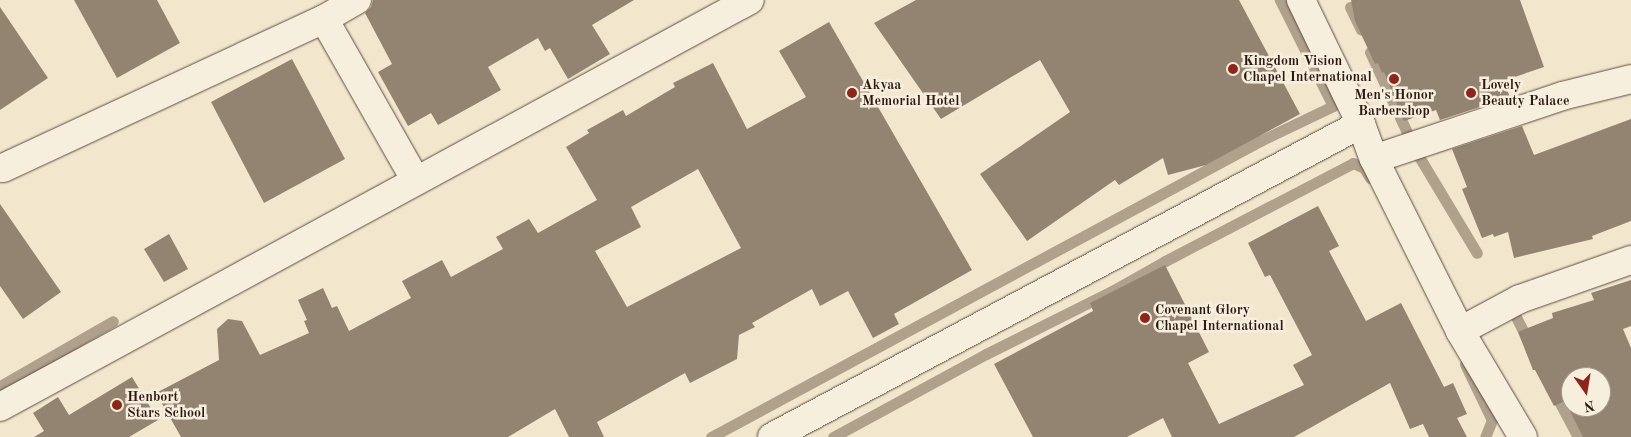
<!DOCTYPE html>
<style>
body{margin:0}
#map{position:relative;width:1631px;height:437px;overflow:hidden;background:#f2e7cc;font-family:"Old Standard TT",serif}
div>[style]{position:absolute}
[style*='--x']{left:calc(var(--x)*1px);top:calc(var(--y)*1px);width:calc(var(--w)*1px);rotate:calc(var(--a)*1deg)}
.stream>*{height:11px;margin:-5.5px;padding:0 5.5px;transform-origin:5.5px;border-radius:5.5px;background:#afa18c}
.building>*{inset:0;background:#938472}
.roads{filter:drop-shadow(0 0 1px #5e4c40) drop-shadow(0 0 1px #5e4c40)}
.street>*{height:28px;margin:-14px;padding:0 14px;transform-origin:14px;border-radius:14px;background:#f7efde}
.dots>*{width:14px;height:14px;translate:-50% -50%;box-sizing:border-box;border:2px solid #f7efde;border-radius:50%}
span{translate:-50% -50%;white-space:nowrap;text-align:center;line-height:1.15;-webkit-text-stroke:5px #f7efde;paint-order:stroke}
.poi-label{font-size:14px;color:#2c1911;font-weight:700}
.left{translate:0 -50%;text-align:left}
.north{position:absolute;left:1561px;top:367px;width:50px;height:50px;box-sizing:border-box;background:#f7efde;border:1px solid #a6998c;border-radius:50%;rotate:167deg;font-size:14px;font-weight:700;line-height:20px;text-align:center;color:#2c1911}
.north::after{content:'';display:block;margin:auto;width:18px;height:22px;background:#8f2418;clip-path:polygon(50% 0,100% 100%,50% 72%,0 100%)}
</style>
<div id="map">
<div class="stream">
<div style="--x:1350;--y:7;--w:25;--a:64"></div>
<div style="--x:1370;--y:52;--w:108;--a:65.3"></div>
<div style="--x:1415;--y:150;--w:120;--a:59"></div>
<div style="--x:1516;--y:317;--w:28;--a:63"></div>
<div style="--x:1465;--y:364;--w:62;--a:64.3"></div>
<div style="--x:1492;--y:420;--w:18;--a:112"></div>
<div style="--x:0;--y:386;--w:130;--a:-29.9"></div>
<div style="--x:1553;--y:390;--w:53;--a:62"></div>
<div style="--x:711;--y:437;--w:624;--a:-28.33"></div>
<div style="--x:1260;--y:141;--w:81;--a:-25.6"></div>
<div style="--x:1333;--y:106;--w:119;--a:-116.6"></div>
<div style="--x:833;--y:437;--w:174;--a:-28.5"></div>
<div style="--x:986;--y:354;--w:141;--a:-26.6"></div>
<div style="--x:1112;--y:291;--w:61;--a:-29.5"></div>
<div style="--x:1165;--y:261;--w:212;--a:-27.5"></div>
<div style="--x:1353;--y:163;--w:12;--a:24"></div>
<div style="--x:1364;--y:168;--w:12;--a:59"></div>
</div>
<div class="building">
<div style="clip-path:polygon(74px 0,157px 0,180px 43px,117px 78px)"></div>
<div style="clip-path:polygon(373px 0,634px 0,592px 25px,610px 54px,568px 79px,550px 48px,545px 51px,538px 38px,488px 67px,501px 90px,438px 125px,431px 113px,408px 126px,378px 72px,392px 64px,365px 13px,371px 7px)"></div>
<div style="clip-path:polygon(916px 0,1239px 0,1300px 114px,1206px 165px,1168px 175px,1163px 158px,1119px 185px,1115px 180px,1027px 241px,980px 174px,1070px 112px,1040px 60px,941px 119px,874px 23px)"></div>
<div style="clip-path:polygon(1351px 0,1520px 0,1544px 67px,1503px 81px,1510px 97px,1440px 120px,1436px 110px,1404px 121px,1384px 72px,1382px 73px,1378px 63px,1375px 64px,1355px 21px)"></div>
<div style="clip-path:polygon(0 7px,48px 78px,0 110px)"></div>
<div style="clip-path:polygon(evenodd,829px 22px,972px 270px,894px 314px,899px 324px,873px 338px,848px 291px,820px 306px,812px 289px,752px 323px,755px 327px,739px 335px,737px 359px,690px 383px,685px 373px,597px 422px,604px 437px,569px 437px,555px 409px,508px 437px,181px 437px,156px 393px,219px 360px,217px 329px,228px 319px,242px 321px,260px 355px,309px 333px,304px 321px,307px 320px,298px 300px,323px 288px,332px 308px,337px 306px,349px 331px,411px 298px,402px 281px,442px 260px,451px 277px,503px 249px,496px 237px,529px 219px,538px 233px,597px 200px,566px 147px,589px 133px,587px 130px,623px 110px,626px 116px,675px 87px,673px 83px,713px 63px,747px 129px,806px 97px,779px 51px,829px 22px,698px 169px,741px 248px,627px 307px,595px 251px,641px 227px,631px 207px,698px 169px)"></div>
<div style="clip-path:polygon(292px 59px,345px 159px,264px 203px,211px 102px)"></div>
<div style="clip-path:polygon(1631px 119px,1631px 221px,1592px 236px,1593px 239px,1514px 258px,1508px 232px,1494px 237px,1493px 234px,1482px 238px,1462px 189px,1467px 187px,1452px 149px,1522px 126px,1534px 155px)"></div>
<div style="clip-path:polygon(0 204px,61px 292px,23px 319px,0 286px)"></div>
<div style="clip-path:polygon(1318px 206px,1339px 246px,1329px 251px,1366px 321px,1401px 303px,1444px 387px,1453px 383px,1467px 414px,1457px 418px,1467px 437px,1429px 437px,1423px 424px,1410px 429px,1390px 383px,1294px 437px,1172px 437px,1163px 418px,1127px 437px,1033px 437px,994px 364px,1093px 311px,1090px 303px,1165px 265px,1209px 352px,1188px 363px,1219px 424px,1304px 385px,1293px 365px,1312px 355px,1270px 275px,1265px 277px,1248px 243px)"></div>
<div style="clip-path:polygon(169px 234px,188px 269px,164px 282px,144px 249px)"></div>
<div style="clip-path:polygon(evenodd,1631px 280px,1631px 326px,1623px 329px,1631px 348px,1631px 437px,1583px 437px,1565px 401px,1554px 406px,1535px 370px,1533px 370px,1518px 332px,1553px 318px,1552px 313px,1594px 300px,1591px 293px,1631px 280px,1571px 377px,1601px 377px,1601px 407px,1571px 407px,1571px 377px)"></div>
<div style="clip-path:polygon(132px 377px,158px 420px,129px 437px,34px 437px,44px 431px,33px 413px,58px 397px,69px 415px)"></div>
</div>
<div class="roads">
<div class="street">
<div style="--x:1301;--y:0;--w:138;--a:64.2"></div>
<div style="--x:1361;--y:124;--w:37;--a:70"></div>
<div style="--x:1374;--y:159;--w:192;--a:63.4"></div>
<div style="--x:1460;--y:331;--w:123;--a:59.3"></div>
<div style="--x:324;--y:19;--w:186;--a:60.4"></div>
<div style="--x:1374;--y:159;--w:198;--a:-18.5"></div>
<div style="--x:1562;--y:96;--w:71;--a:-13.8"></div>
<div style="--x:3;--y:168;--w:354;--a:-24.9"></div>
<div style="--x:324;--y:19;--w:38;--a:-30"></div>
<div style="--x:1460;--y:331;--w:68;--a:-28.1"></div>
<div style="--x:1520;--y:299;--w:118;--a:-19.4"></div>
<div style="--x:0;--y:407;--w:853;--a:-28.49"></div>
<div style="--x:772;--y:437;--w:667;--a:-27.99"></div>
</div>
</div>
<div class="dots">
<div style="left:1233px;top:69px;background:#8f2418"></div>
<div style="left:1394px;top:79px;background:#8f2418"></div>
<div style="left:852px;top:93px;background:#8f2418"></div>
<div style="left:1471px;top:93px;background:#8f2418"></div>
<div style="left:1145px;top:318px;background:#8f2418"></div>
<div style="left:117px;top:405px;background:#8f2418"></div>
</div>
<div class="poi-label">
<span class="left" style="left:1243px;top:69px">Kingdom Vision<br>Chapel International</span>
<span class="left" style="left:862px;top:93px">Akyaa<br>Memorial Hotel</span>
<span class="left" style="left:1481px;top:93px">Lovely<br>Beauty Palace</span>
<span style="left:1394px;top:103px">Men's Honor<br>Barbershop</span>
<span class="left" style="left:1155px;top:318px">Covenant Glory<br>Chapel International</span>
<span class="left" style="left:127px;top:405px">Henbort<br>Stars School</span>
</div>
<div class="north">N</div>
</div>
